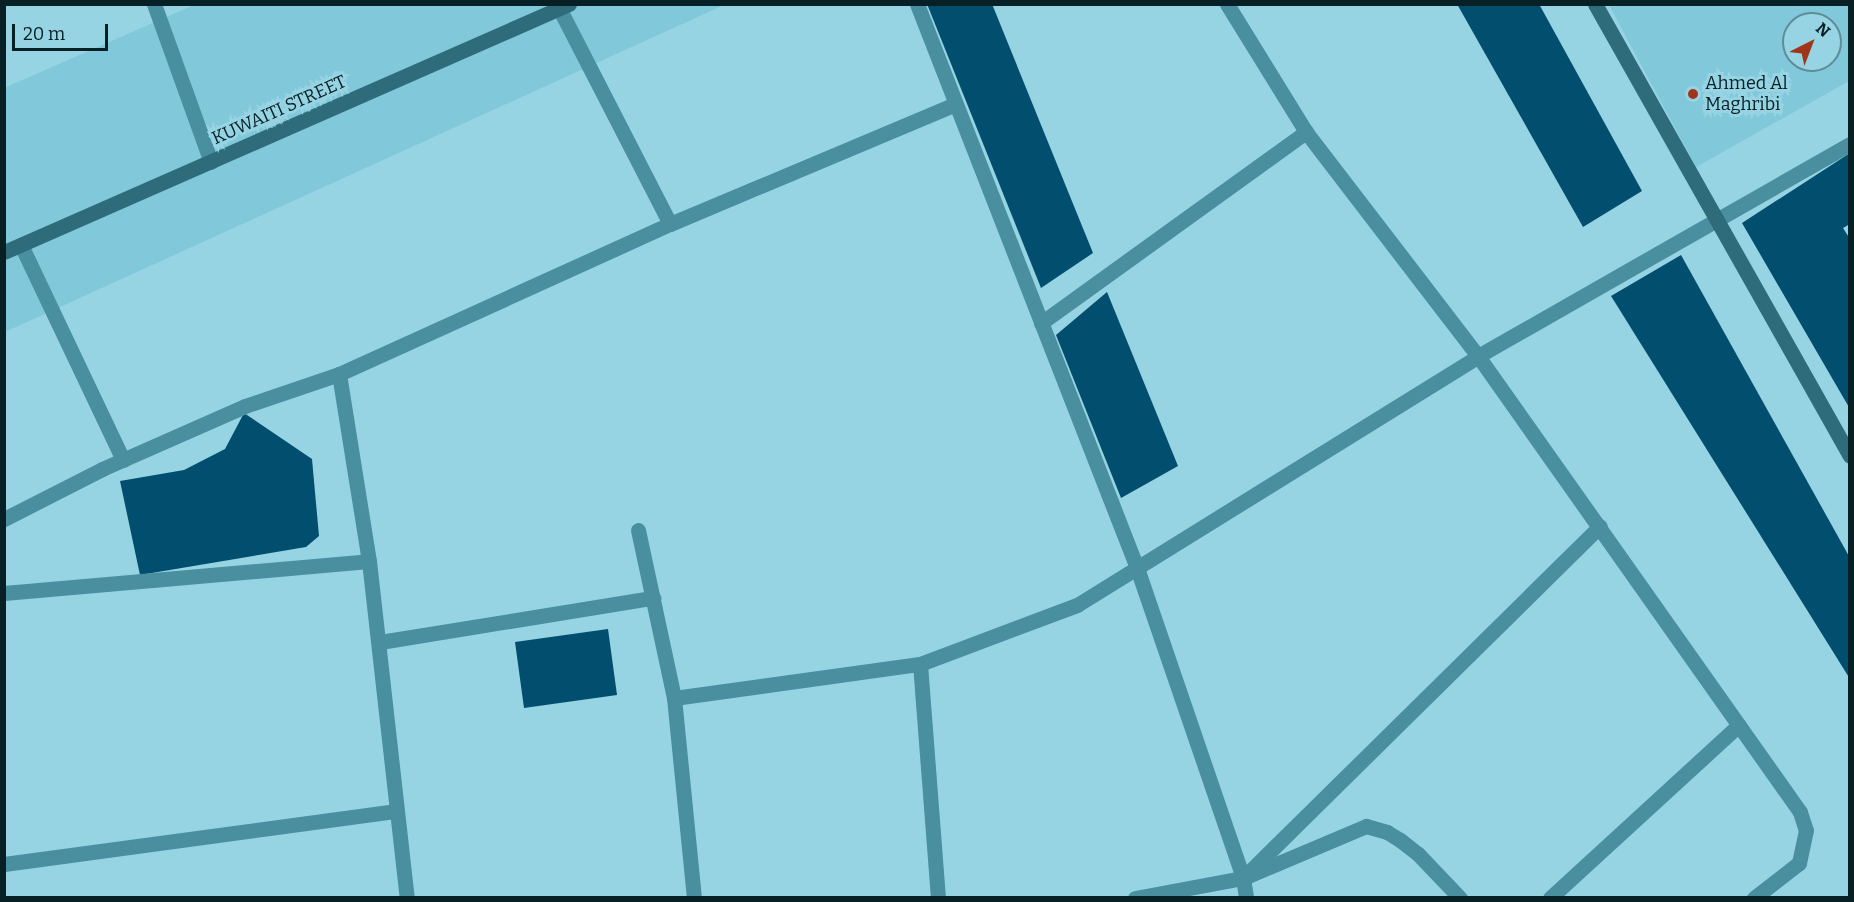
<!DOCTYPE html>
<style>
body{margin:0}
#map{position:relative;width:1854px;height:902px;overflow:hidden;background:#97d4e3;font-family:Bitter,serif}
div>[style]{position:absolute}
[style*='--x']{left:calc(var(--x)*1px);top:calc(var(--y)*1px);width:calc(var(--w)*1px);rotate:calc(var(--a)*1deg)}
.built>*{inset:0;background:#81c8da}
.building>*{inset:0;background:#024e6e}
.lane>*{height:15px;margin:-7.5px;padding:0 7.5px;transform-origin:7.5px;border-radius:7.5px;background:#498f9f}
.street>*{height:15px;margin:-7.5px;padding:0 7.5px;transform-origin:7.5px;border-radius:7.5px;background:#498f9f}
.secondary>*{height:15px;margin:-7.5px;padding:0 7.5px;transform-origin:7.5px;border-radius:7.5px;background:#2e6c7b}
.dots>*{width:16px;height:16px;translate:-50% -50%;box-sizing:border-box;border:3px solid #97d4e3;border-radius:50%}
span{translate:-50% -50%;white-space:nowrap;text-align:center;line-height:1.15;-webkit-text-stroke:6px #97d4e3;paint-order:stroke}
.poi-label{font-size:18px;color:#072026}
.left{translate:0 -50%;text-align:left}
.street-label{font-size:18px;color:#072026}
.frame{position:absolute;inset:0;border:6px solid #072026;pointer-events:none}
.north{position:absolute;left:1782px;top:12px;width:60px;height:60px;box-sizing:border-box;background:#97d4e3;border:2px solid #5d8c97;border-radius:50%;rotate:42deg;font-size:16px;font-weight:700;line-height:24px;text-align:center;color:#072026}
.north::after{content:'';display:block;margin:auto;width:21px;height:27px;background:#9f361c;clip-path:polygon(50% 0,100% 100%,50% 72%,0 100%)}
.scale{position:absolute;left:12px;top:24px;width:96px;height:27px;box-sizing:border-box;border:3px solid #072026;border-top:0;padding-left:8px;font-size:18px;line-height:21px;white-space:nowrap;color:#072026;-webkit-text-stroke:4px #97d4e3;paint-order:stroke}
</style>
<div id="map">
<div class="built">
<div style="clip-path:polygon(194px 5px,724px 5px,5px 332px,4px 88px)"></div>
<div style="clip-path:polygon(evenodd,1609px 5px,1849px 5px,1849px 81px,1696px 167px,1609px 5px,1794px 24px,1830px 24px,1830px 60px,1794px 60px,1794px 24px)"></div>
</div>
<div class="building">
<div style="clip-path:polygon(927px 4px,992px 4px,1093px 253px,1041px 288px)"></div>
<div style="clip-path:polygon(1457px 4px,1539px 4px,1642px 191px,1583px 227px)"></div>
<div style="clip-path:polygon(1850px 153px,1850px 224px,1843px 228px,1850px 239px,1850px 409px,1742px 223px)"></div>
<div style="clip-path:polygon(1681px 255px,1850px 558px,1850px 679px,1611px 296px)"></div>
<div style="clip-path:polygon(1107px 292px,1178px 466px,1121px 498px,1056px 335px)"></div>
<div style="clip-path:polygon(244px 413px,312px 459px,319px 536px,306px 547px,140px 575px,120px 481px,184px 470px,225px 449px)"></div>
<div style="clip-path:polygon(608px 629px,617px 695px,524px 708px,515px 642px)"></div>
</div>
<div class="lane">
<div style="--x:21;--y:245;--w:238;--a:64.6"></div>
<div style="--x:1550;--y:898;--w:256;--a:-42.5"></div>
</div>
<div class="street">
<div style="--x:154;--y:4;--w:168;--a:70.2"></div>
<div style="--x:557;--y:4;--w:247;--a:62.8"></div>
<div style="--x:917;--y:4;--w:605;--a:68.69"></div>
<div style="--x:1137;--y:568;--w:328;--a:71.1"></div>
<div style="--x:1243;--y:878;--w:20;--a:81"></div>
<div style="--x:1227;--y:4;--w:150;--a:58.3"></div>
<div style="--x:1306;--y:132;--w:282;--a:52.5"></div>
<div style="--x:1478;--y:356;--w:558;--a:54.77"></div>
<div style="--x:1800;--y:812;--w:19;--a:72"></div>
<div style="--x:1806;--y:830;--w:34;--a:102"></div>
<div style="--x:1799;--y:863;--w:57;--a:142.1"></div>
<div style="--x:1041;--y:323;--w:327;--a:-35.8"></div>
<div style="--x:339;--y:374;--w:189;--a:80.9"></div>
<div style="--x:369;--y:561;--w:339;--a:83.6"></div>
<div style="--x:4;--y:519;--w:110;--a:-27"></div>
<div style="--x:102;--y:469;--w:156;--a:-23.8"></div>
<div style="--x:245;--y:406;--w:99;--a:-18.8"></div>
<div style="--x:339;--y:374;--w:363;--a:-24.4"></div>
<div style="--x:670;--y:224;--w:309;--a:-22.8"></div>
<div style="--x:638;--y:530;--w:172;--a:77.9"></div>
<div style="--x:4;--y:593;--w:366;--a:-5"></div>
<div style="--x:380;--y:642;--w:277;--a:-9.2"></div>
<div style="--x:920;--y:664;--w:235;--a:85.6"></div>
<div style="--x:4;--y:864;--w:396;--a:-7.7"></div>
<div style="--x:1243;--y:878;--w:501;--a:-44.6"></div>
<div style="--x:694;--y:898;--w:201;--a:-95.7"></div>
<div style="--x:674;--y:698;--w:248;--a:-7.9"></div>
<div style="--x:920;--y:664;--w:168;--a:-20.6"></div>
<div style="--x:1077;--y:605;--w:472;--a:-31.8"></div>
<div style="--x:1478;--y:356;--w:428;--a:-29.7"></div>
<div style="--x:1135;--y:898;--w:110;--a:-10.5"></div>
<div style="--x:1243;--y:878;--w:134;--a:-22.9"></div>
<div style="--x:1366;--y:826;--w:22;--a:16"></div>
<div style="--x:1387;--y:832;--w:15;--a:32"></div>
<div style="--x:1400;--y:840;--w:23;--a:38"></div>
<div style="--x:1418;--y:854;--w:61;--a:46.3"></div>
</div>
<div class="secondary">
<div style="--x:1595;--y:4;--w:519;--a:60.57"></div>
<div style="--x:4;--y:252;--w:617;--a:-23.7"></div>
</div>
<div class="dots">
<div style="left:1693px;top:94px;background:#9f361c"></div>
</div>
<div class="poi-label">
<span class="left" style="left:1705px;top:94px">Ahmed Al<br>Maghribi</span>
</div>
<div class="street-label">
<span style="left:279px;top:110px;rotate:-24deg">KUWAITI STREET</span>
</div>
<div class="frame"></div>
<div class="north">N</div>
<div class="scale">20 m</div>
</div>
